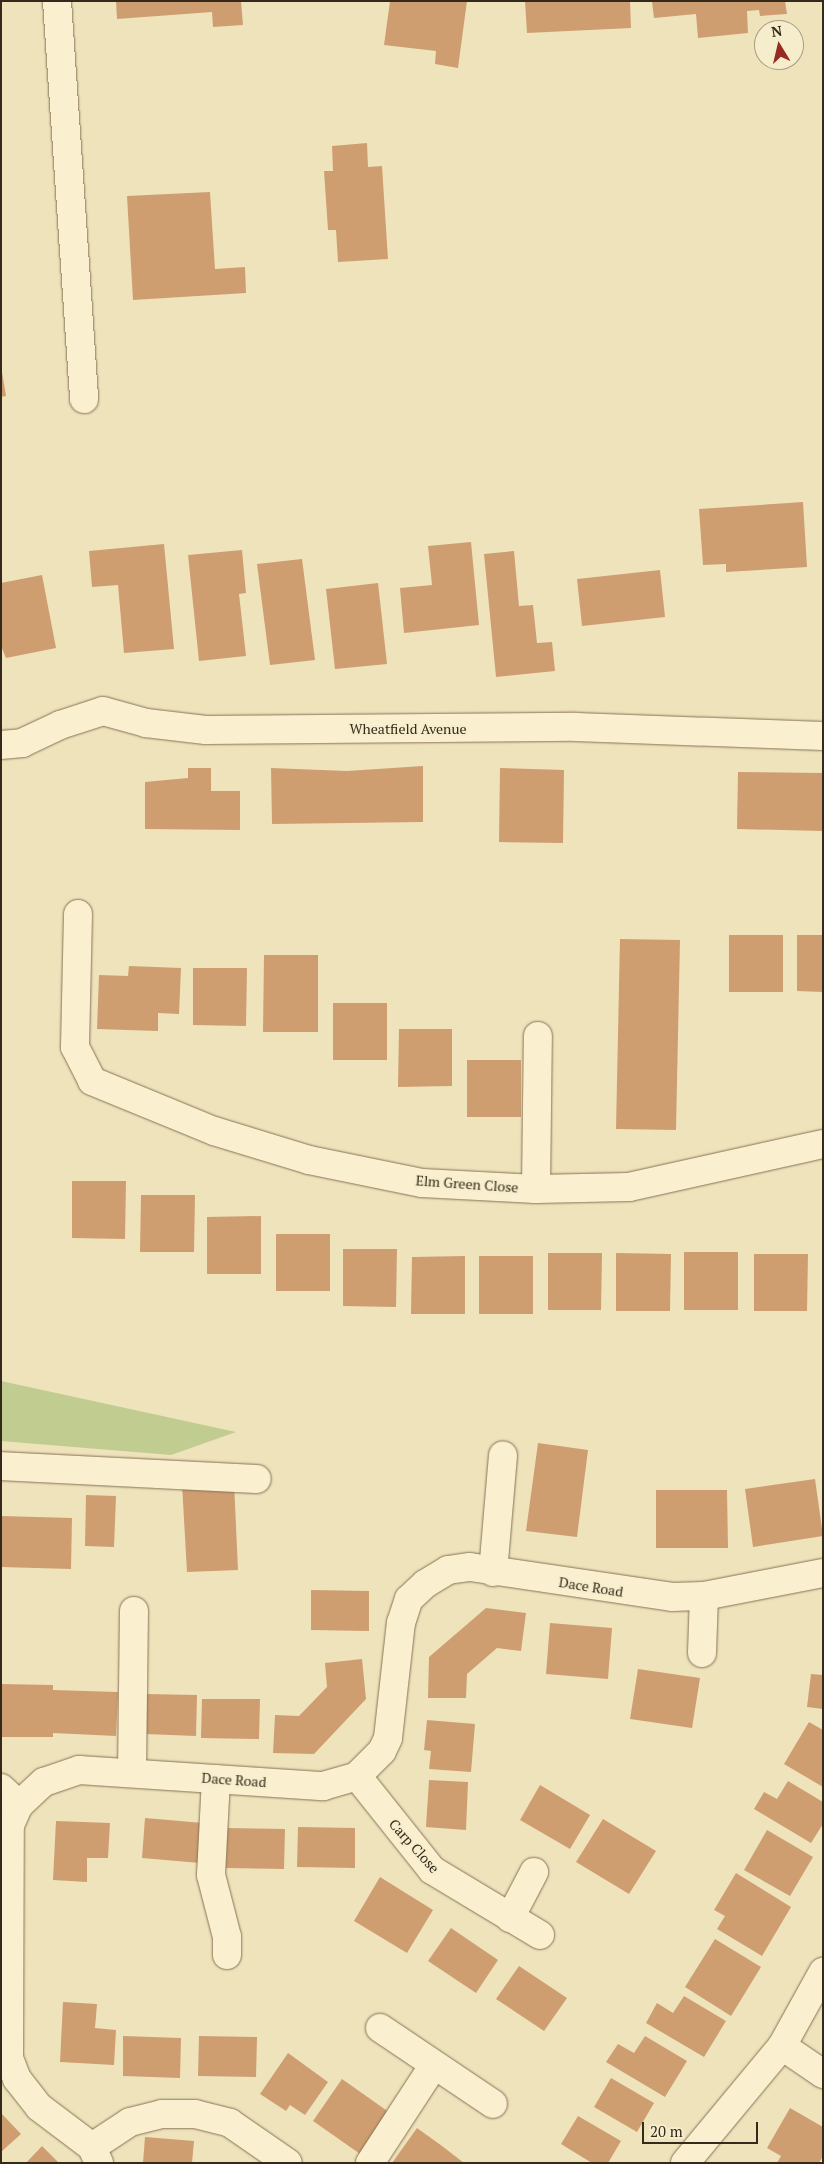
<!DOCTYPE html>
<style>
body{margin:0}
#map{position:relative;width:824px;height:2164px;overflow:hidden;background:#efe3bc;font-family:"PT Serif",serif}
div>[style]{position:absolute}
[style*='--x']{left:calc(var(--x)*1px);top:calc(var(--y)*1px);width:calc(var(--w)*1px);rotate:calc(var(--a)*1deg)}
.green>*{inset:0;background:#c1cd90}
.building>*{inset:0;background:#ce9e71}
.roads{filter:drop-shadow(0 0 1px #877355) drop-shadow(0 0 1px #877355)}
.minor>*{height:28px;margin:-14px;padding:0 14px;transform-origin:14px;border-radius:14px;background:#faf0cf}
span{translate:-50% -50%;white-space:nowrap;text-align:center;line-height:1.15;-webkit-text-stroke:4px #f6edcc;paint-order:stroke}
.street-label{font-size:14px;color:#35291b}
.frame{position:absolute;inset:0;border:2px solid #35291b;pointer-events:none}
.north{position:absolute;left:754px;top:20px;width:50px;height:50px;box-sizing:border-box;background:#f6edcc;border:1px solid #a99f85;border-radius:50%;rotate:351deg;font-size:14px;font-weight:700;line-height:20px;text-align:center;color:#35291b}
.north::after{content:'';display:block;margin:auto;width:18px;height:22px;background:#972b24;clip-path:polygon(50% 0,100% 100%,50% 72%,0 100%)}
.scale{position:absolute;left:642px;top:2122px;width:116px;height:22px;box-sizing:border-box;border:2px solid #35291b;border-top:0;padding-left:6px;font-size:15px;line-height:18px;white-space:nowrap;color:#35291b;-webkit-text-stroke:4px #f6edcc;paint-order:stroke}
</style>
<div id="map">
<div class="green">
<div style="clip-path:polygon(1px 1381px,236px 1432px,171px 1455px,1px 1441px)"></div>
</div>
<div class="building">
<div style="clip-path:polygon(116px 1px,241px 1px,243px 25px,213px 27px,212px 12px,117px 19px)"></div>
<div style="clip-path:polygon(390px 1px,467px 1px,458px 68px,435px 64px,436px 51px,384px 45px)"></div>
<div style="clip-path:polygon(525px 1px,630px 1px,631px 28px,527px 33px)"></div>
<div style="clip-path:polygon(652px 1px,785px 1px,787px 14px,760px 16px,759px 10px,747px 11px,748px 33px,698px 38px,696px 14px,654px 18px)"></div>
<div style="clip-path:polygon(367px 143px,368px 167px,382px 166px,388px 259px,338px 262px,336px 230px,328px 230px,324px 171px,333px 171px,332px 146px)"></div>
<div style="clip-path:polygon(210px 192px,215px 269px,245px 267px,246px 293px,133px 300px,127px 196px)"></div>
<div style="clip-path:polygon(1px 366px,6px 396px,1px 397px)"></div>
<div style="clip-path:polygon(803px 502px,807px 567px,726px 572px,726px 564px,703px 565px,699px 509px)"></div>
<div style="clip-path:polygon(471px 542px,479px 625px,404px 633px,400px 588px,432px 585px,428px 546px)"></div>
<div style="clip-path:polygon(164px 544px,174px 649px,124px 653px,118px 585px,92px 587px,89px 551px)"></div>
<div style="clip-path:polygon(242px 550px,246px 593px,239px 594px,246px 656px,199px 661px,188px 555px)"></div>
<div style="clip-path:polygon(514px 551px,519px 606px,533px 605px,537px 643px,552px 642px,555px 671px,496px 677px,484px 554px)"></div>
<div style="clip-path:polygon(302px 559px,315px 660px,270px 665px,257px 564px)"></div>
<div style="clip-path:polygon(660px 570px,665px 617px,582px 626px,577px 579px)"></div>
<div style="clip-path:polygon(42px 575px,56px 648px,6px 658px,1px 646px,1px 583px)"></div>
<div style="clip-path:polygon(378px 583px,387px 664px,335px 669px,326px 589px)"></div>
<div style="clip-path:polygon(423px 766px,423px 822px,272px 824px,271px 768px,347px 771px)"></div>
<div style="clip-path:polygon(188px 768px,211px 768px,211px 791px,240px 791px,240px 830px,145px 829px,145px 782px,188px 778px)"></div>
<div style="clip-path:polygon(500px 768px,564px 770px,563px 843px,499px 842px)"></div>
<div style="clip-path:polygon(738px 772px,823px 773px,823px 831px,737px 829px)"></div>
<div style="clip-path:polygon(729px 935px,783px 935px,783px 992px,729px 992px)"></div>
<div style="clip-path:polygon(797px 935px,823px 935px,823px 992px,797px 991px)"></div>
<div style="clip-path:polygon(620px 939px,680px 940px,676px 1130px,616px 1129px)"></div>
<div style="clip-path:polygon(264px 955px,318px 955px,318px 1032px,263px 1032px)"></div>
<div style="clip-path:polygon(129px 966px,181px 968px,179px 1014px,158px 1013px,158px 1031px,97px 1029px,99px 975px,128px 976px)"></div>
<div style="clip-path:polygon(193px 968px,247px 968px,246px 1026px,193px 1025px)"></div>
<div style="clip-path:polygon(333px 1003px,387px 1003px,387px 1060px,333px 1060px)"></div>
<div style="clip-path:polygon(399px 1029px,452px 1029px,452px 1086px,398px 1087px)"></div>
<div style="clip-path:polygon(467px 1060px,521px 1060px,521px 1117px,467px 1117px)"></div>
<div style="clip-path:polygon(72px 1181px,126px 1181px,125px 1239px,72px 1238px)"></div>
<div style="clip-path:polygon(141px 1195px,195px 1195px,194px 1252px,140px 1252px)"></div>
<div style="clip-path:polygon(261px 1216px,261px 1274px,207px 1274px,207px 1217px)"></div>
<div style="clip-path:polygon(276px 1234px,330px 1234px,330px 1291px,276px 1291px)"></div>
<div style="clip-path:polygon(343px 1249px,397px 1249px,396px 1307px,343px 1306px)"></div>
<div style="clip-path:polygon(684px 1252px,738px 1252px,738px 1310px,684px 1310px)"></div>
<div style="clip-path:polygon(548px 1253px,602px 1253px,601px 1310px,548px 1310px)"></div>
<div style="clip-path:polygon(616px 1253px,671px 1254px,670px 1311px,616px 1311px)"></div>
<div style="clip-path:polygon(754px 1254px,808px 1254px,807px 1311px,754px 1311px)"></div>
<div style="clip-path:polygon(465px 1256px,465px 1314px,411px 1314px,412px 1257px)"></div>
<div style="clip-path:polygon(479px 1256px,533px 1256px,533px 1314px,479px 1314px)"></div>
<div style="clip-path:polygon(538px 1443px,588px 1450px,577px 1537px,526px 1531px)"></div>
<div style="clip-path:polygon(815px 1479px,823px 1536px,753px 1547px,745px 1489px)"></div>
<div style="clip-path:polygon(234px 1482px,238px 1570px,187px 1572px,182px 1484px)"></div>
<div style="clip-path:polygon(656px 1490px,727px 1490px,728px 1548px,656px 1548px)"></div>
<div style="clip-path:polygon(86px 1495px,116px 1496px,114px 1547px,85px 1546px)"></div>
<div style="clip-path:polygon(1px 1516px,72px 1518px,71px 1569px,1px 1567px)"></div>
<div style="clip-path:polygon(311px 1590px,369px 1591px,369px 1631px,311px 1630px)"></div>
<div style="clip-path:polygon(486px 1608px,526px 1613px,521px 1651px,497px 1648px,467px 1674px,466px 1698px,428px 1698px,429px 1657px)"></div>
<div style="clip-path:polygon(550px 1623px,612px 1628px,608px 1679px,546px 1674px)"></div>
<div style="clip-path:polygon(362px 1659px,366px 1699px,314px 1754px,273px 1753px,275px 1715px,299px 1716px,327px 1687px,325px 1663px)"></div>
<div style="clip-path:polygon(638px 1669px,700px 1678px,692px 1728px,630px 1719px)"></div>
<div style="clip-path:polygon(811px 1674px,823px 1675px,823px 1709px,807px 1707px)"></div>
<div style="clip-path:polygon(1px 1684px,53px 1685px,53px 1690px,118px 1692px,116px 1736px,53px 1733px,53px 1737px,1px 1737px)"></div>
<div style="clip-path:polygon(146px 1694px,197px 1695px,196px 1736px,145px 1734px)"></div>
<div style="clip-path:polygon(202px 1699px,260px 1699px,259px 1739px,201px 1738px)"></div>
<div style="clip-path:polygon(427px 1720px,475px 1724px,471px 1772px,429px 1769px,431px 1751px,424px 1750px)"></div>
<div style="clip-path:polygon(809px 1722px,823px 1730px,823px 1787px,784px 1764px)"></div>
<div style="clip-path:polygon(429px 1780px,468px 1782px,466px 1830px,426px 1827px)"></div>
<div style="clip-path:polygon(788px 1781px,823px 1802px,823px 1824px,811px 1843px,754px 1809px,764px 1792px,777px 1799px)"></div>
<div style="clip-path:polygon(540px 1785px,590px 1815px,570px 1849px,520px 1820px)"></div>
<div style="clip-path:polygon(145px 1818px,203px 1823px,200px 1863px,142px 1858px)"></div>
<div style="clip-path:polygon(603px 1819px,656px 1851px,629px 1894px,576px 1862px)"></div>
<div style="clip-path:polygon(56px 1821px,110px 1823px,108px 1858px,87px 1858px,87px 1882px,53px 1880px)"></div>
<div style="clip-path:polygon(298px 1827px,355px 1828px,355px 1868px,297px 1867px)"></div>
<div style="clip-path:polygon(227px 1828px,285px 1829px,284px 1869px,226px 1868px)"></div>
<div style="clip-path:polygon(767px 1830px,813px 1857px,790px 1896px,744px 1870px)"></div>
<div style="clip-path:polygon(736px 1873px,791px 1907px,762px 1956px,717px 1929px,725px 1916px,714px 1910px)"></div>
<div style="clip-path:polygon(380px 1877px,433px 1910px,407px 1953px,354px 1921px)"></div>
<div style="clip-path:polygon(451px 1928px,498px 1960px,476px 1993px,428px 1961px)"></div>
<div style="clip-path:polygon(715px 1939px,761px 1967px,731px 2016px,685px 1987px)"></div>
<div style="clip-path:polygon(519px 1966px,567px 1998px,544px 2031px,496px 1999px)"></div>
<div style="clip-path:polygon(684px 1996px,726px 2021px,704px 2057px,646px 2023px,657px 2003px,673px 2013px)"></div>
<div style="clip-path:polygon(63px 2002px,97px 2004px,95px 2028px,116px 2030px,114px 2065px,60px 2062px)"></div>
<div style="clip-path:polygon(123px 2036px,181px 2038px,180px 2078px,123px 2076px)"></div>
<div style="clip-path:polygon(199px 2036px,257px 2037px,256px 2077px,198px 2076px)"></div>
<div style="clip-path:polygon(645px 2036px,687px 2061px,665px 2097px,606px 2062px,618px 2044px,634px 2053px)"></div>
<div style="clip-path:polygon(288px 2053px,328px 2082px,305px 2115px,290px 2105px,286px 2111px,260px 2094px)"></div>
<div style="clip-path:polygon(611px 2078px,654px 2103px,637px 2132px,594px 2107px)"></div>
<div style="clip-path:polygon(342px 2079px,393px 2115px,363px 2156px,313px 2121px)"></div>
<div style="clip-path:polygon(790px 2108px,823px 2127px,823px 2156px,819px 2163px,777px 2163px,781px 2156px,767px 2148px)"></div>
<div style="clip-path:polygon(1px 2113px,21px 2134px,1px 2152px)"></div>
<div style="clip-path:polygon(578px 2116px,621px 2141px,608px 2163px,592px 2163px,561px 2144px)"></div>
<div style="clip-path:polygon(417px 2128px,442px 2146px,464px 2163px,392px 2163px)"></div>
<div style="clip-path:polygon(145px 2137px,194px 2141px,192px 2163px,143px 2163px)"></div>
<div style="clip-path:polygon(42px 2146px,59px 2163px,26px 2163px)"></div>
</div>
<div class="roads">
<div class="minor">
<div style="--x:57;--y:1;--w:399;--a:86.1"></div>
<div style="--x:1;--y:745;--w:21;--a:-5"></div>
<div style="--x:22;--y:743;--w:42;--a:-25.3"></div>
<div style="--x:60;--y:725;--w:45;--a:-18"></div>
<div style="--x:103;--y:711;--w:45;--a:15.6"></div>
<div style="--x:146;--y:723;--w:60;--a:6.7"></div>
<div style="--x:206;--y:730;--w:370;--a:-0.5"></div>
<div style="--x:576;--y:727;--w:247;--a:2.1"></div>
<div style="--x:78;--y:914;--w:133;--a:91.3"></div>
<div style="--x:75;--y:1047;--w:38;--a:63"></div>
<div style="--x:92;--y:1081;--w:132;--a:22.3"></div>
<div style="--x:214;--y:1131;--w:99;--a:17"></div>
<div style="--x:309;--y:1160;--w:115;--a:11.5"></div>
<div style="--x:422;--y:1183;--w:114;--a:3"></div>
<div style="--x:536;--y:1189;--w:93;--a:-1.2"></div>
<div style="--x:629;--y:1187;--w:199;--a:-12.5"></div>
<div style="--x:536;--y:1189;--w:153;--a:-89.3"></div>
<div style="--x:1;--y:1466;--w:256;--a:2.9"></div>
<div style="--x:493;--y:1572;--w:117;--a:-85.1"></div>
<div style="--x:702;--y:1653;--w:57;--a:-88"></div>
<div style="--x:132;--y:1773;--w:162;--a:-89.3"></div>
<div style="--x:357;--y:1776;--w:120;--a:51.4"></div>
<div style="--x:432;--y:1870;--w:126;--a:31"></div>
<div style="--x:216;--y:1779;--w:96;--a:93"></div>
<div style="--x:211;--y:1875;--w:64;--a:75.5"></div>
<div style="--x:227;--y:1937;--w:18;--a:90"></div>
<div style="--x:1;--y:1788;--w:25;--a:43"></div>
<div style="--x:510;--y:1918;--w:52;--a:-62.4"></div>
<div style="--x:380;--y:2028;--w:136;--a:33.9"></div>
<div style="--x:782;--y:2046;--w:50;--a:34.3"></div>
<div style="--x:92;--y:2147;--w:45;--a:-33.3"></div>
<div style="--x:130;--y:2122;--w:33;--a:-14"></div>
<div style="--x:162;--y:2114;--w:33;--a:0"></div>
<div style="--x:195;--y:2114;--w:36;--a:14"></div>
<div style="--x:230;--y:2123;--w:70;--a:34.6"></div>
<div style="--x:99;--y:2163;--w:17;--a:-114"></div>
<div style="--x:92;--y:2147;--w:66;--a:-143"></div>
<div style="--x:39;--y:2107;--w:36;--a:-128"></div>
<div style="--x:17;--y:2079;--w:22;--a:-111"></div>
<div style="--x:9;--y:2058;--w:233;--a:-89.8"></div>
<div style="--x:10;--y:1825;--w:22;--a:-66"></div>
<div style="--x:19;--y:1805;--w:34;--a:-43"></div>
<div style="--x:44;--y:1782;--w:37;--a:-19"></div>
<div style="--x:79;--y:1770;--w:245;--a:3.8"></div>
<div style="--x:323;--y:1786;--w:35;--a:-16"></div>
<div style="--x:357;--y:1776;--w:35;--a:-45"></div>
<div style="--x:382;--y:1751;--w:14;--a:-65"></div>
<div style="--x:388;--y:1738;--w:116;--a:-83.6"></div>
<div style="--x:401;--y:1623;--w:25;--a:-72"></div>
<div style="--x:409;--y:1599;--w:22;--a:-43"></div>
<div style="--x:425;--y:1584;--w:27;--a:-31"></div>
<div style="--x:448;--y:1570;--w:22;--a:-8"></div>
<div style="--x:470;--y:1567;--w:204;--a:8.4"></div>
<div style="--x:672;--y:1597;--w:32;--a:-2"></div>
<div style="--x:704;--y:1596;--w:121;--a:-10.9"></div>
<div style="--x:370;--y:2163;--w:117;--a:-56.9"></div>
<div style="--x:685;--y:2163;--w:152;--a:-50.3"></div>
<div style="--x:782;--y:2046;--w:85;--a:-61"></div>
</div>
</div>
<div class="street-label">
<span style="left:408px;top:729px">Wheatfield Avenue</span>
<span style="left:467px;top:1184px;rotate:4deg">Elm Green Close</span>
<span style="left:591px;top:1587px;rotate:9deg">Dace Road</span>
<span style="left:234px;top:1780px;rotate:4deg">Dace Road</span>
<span style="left:414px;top:1846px;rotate:48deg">Carp Close</span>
</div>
<div class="frame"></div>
<div class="north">N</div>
<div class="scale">20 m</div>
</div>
